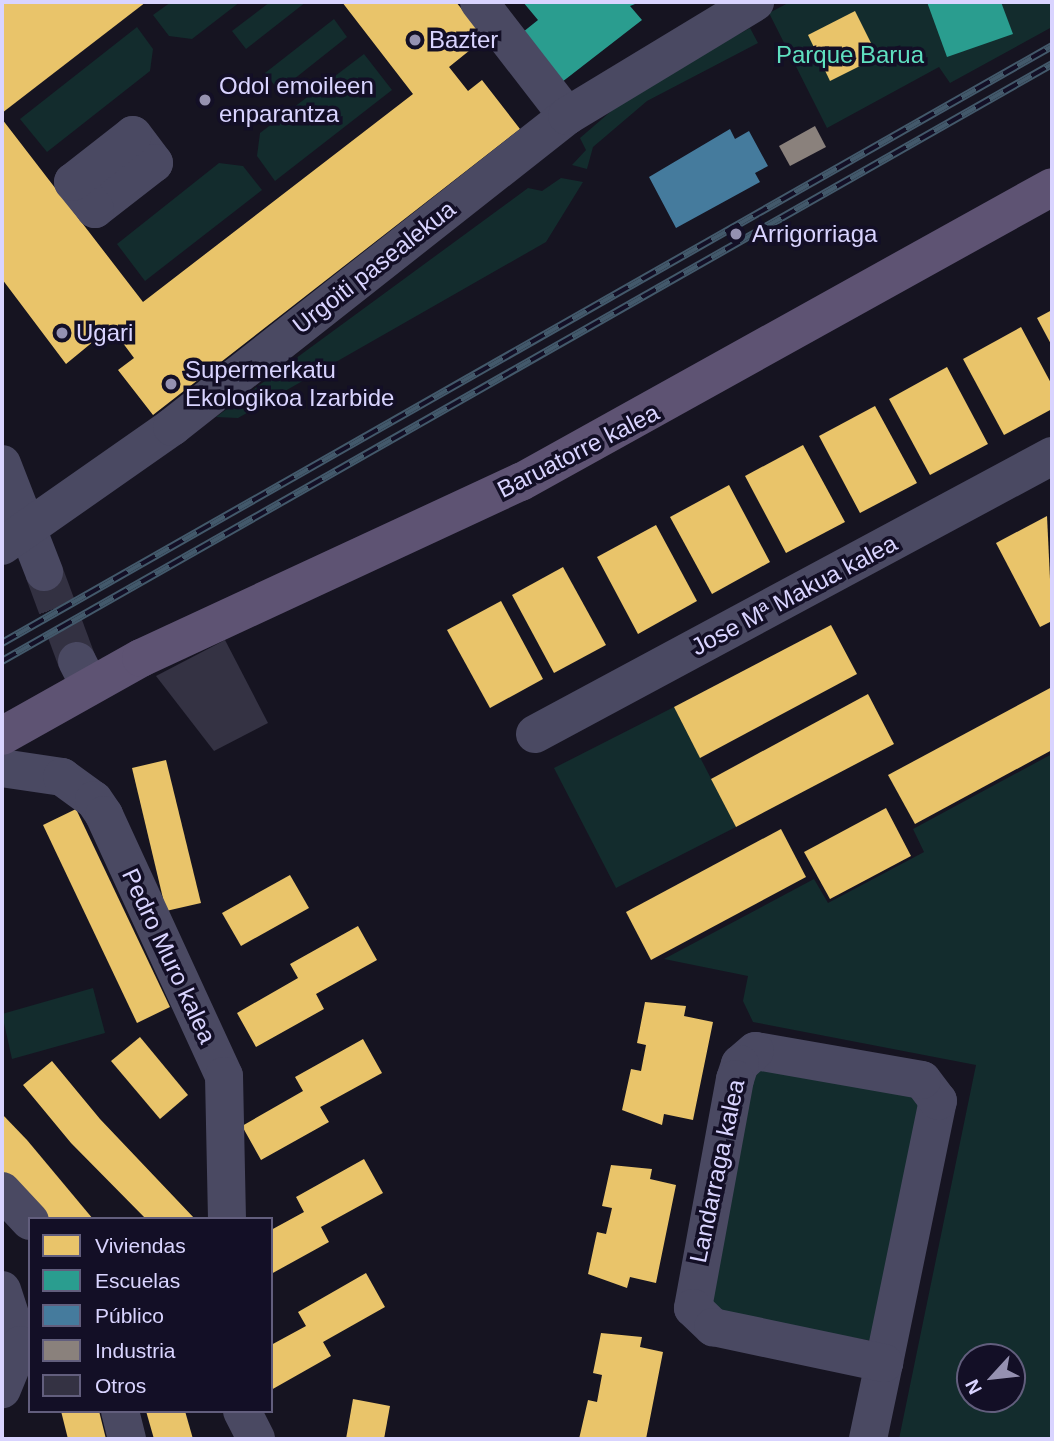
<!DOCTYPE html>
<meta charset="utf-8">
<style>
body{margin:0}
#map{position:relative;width:1054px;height:1441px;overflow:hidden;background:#161421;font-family:Arial,sans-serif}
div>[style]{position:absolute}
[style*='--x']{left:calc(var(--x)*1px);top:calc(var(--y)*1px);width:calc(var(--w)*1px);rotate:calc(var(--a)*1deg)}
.green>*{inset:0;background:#132c2d}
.homes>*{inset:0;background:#e9c46a}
.schools>*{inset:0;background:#2a9d8f}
.public>*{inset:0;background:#457b9d}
.industry>*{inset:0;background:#8a817c}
.building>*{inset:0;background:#343243}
.minor-tunnel>*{height:38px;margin-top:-19px;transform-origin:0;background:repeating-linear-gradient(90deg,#333142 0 38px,transparent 0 57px)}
.minor>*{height:38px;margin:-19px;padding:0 19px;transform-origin:19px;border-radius:19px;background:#4a4962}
.major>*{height:38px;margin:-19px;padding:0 19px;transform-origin:19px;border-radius:19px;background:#5e5373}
.rail>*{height:8px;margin-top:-4px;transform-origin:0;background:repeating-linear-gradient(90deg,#130f26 0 16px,#43596b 0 32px);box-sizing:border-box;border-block:2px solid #43596b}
.dots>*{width:19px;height:19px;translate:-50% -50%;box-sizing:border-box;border:4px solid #130f26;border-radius:50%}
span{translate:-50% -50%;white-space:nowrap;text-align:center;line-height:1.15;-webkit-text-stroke:7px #130f26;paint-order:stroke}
.poi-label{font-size:24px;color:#d9d4ff}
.left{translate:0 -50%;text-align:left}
.park-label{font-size:24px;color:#5fe0c0}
.street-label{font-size:24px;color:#d9d4ff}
.frame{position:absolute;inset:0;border:4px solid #d9d4ff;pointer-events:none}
.legend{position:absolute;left:28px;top:1217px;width:245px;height:196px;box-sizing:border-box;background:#130f26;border:2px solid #625e7d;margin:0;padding:9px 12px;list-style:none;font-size:21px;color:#d9d4ff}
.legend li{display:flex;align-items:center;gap:14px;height:35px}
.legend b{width:35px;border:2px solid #625e7d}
.north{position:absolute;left:956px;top:1343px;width:70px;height:70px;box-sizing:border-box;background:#130f26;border:2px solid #625e7d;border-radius:50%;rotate:243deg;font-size:19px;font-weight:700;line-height:28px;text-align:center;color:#d9d4ff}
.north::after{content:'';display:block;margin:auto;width:24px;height:32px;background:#9591b1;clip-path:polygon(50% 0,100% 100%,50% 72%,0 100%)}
</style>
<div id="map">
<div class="green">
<div style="clip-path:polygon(171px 2px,240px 2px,192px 39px,169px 36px,153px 15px)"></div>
<div style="clip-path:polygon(270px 2px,306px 2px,246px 49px,232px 31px)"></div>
<div style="clip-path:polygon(790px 2px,1052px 2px,1052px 27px,950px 83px,939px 67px,827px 128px,769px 13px)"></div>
<div style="clip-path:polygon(334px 19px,347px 37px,279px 91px,265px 73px)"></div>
<div style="clip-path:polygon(137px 27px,153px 49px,150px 71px,47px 152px,20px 119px)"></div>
<div style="clip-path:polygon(750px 28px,758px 43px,647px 101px,593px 147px,587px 169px,572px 165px,586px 150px,580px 138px,638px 88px)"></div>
<div style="clip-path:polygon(364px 54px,392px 90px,275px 181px,257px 156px,260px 133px)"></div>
<div style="clip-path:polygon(219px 163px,243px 166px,262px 190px,145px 281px,117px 244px)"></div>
<div style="clip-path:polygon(561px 178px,583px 182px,546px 242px,238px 418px,216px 417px,528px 188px,542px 191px)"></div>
<div style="clip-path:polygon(674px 707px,736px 827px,616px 888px,554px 768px)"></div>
<div style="clip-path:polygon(evenodd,1052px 754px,1052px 1439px,899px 1439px,976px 1065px,753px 1022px,743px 1001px,748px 976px,664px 959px,814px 879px,828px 903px,924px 852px,913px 829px,1052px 754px,970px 1357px,1012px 1357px,1012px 1399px,970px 1399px,970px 1357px)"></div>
<div style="clip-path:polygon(93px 988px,105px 1033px,12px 1059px,2px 1014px)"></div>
<div style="clip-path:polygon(749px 1063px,917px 1092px,922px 1101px,872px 1341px,704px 1311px)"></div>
</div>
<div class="homes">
<div style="clip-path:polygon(2px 2px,146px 2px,2px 113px)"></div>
<div style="clip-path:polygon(342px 2px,456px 2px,485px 38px,449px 67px,468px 91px,482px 80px,520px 129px,153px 415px,118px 370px,134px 358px,111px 327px,66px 364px,2px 279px,2px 119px,143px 302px,413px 94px)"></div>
<div style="clip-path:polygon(855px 11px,878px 57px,830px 81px,808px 35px)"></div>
<div style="clip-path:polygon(1052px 310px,1052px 346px,1037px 318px)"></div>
<div style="clip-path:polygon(1021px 327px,1052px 385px,1052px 409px,1004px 435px,963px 359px)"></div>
<div style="clip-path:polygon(947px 367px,988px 444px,930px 475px,889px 399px)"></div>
<div style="clip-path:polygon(875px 406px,917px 483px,860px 513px,819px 436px)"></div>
<div style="clip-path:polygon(803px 445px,845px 522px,786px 553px,745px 476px)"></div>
<div style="clip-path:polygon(729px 485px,770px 562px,712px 594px,670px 517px)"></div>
<div style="clip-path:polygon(1047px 516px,1052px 621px,1040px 627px,996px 543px)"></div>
<div style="clip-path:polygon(656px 525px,697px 601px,638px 634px,597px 557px)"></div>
<div style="clip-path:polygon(563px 567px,606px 645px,554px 673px,512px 595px)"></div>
<div style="clip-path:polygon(501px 601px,543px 679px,490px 708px,447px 630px)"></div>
<div style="clip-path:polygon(831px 625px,857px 674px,700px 758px,674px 707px)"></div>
<div style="clip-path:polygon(1052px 687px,1052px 750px,915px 824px,888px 775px)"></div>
<div style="clip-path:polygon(868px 694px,894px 744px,736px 827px,711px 779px)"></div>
<div style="clip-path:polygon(166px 760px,201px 903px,166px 911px,132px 768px)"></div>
<div style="clip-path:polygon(886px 808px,911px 856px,830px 899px,804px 852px)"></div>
<div style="clip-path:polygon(76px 809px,170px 1007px,137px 1023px,43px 825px)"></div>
<div style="clip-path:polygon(781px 829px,806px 877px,651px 960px,626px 912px)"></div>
<div style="clip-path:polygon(290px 875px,309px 908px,241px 946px,222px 913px)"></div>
<div style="clip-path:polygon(358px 926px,377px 960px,316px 994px,324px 1009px,256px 1047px,237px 1013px,298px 978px,290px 964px)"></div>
<div style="clip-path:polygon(645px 1002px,686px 1006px,684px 1016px,713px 1022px,693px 1120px,664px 1114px,662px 1125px,622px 1110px,631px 1069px,641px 1071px,646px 1045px,637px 1043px)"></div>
<div style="clip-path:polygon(140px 1037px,188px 1095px,160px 1119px,111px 1061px)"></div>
<div style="clip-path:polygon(363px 1039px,382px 1073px,320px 1107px,329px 1122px,261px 1160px,242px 1126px,303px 1091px,295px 1077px)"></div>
<div style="clip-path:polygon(52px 1061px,100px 1119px,195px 1219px,146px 1219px,71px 1143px,23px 1085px)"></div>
<div style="clip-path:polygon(2px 1114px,27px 1140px,93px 1219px,40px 1219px,2px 1170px)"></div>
<div style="clip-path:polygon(364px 1159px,383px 1193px,321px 1227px,329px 1242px,271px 1274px,271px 1230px,304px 1212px,296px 1197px)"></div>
<div style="clip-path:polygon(611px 1165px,652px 1169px,650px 1179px,676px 1185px,656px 1283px,630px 1277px,627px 1288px,588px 1274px,597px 1232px,606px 1234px,612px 1208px,602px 1206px)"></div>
<div style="clip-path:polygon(366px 1273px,385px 1307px,323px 1342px,331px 1356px,271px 1390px,271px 1345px,306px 1326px,298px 1312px)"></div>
<div style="clip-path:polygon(601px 1333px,642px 1337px,640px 1347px,663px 1352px,646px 1439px,579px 1439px,588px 1400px,597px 1402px,602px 1375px,593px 1373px)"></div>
<div style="clip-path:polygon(353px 1399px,390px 1406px,384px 1439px,346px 1439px)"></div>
<div style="clip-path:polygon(61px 1411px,99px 1411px,106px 1439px,68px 1439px)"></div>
<div style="clip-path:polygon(146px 1411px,185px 1411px,193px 1439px,154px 1439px)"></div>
</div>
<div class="schools">
<div style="clip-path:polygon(523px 2px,640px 2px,630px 6px,642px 20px,562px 82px,523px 32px,538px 20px)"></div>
<div style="clip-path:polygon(927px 2px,1001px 2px,1013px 34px,947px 57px)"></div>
</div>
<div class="public">
<div style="clip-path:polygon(730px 129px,735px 139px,749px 131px,768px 166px,755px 173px,760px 182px,676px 228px,649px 177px)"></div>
</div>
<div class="industry">
<div style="clip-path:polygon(815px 126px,826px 147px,790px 166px,779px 146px)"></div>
</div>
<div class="building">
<div style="clip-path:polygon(225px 640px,268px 723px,214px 751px,156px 676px)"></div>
</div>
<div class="minor-tunnel">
<div style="--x:44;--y:572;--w:95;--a:69.7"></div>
</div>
<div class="minor">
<div style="--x:479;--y:2;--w:144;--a:52.3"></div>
<div style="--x:133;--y:135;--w:35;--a:53"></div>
<div style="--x:154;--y:163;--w:75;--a:142.1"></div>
<div style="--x:95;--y:209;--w:35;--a:-129"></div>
<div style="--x:73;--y:182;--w:76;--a:-38.1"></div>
<div style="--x:2;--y:464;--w:116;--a:68.7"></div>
<div style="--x:2;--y:546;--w:208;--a:-35"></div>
<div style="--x:172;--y:427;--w:503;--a:-38.21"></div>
<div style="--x:567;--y:116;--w:220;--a:-31.2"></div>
<div style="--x:77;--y:661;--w:28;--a:63"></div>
<div style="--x:535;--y:734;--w:587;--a:-28.27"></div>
<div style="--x:2;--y:768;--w:61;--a:8.5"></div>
<div style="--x:62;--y:777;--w:39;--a:36"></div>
<div style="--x:94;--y:800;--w:18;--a:56"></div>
<div style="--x:104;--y:815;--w:287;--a:65.3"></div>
<div style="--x:224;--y:1076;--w:143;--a:88.8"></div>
<div style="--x:2;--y:1191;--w:41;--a:47"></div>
<div style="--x:2;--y:1290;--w:58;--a:71.9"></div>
<div style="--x:20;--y:1345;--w:48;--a:112.2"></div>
<div style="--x:120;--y:1411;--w:29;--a:76"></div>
<div style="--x:242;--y:1411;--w:31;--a:63"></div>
<div style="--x:868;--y:1439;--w:78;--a:-78.1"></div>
<div style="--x:884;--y:1363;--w:268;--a:-78.4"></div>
<div style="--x:938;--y:1101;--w:26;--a:-127"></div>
<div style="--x:922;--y:1080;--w:169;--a:-170.1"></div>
<div style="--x:755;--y:1051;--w:20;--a:139"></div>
<div style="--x:740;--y:1064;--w:16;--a:108"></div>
<div style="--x:735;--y:1079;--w:233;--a:100.4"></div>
<div style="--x:693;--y:1308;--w:28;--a:44"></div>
<div style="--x:713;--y:1327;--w:175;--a:11.9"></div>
</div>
<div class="major">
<div style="--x:2;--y:736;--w:159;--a:-29.3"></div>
<div style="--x:141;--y:658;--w:419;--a:-24.9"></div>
<div style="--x:521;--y:482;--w:607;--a:-29.05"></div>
</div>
<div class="rail">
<div style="--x:2;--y:643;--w:1208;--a:-29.62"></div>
<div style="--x:2;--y:661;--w:1208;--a:-29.62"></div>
</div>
<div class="dots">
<div style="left:415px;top:40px;background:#9591b1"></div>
<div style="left:205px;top:100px;background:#9591b1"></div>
<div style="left:736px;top:234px;background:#9591b1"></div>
<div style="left:62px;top:333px;background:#9591b1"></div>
<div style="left:171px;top:384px;background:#9591b1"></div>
</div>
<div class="poi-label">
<span class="left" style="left:429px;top:40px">Bazter</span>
<span class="left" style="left:219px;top:100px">Odol emoileen<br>enparantza</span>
<span class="left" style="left:752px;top:234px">Arrigorriaga</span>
<span class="left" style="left:76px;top:333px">Ugari</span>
<span class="left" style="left:185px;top:384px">Supermerkatu<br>Ekologikoa Izarbide</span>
</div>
<div class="park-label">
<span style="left:850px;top:55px">Parque Barua</span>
</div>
<div class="street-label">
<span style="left:374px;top:267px;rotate:-38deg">Urgoiti pasealekua</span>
<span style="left:578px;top:451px;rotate:-27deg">Baruatorre kalea</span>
<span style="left:794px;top:595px;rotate:-28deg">Jose Mª Makua kalea</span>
<span style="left:169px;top:956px;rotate:65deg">Pedro Muro kalea</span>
<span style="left:717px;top:1171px;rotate:-78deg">Landarraga kalea</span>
</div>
<div class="frame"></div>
<ul class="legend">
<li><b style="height:19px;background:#e9c46a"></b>Viviendas</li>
<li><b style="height:19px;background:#2a9d8f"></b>Escuelas</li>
<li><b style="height:19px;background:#457b9d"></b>Público</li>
<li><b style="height:19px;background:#8a817c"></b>Industria</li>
<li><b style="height:19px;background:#343243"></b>Otros</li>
</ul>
<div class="north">N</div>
</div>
